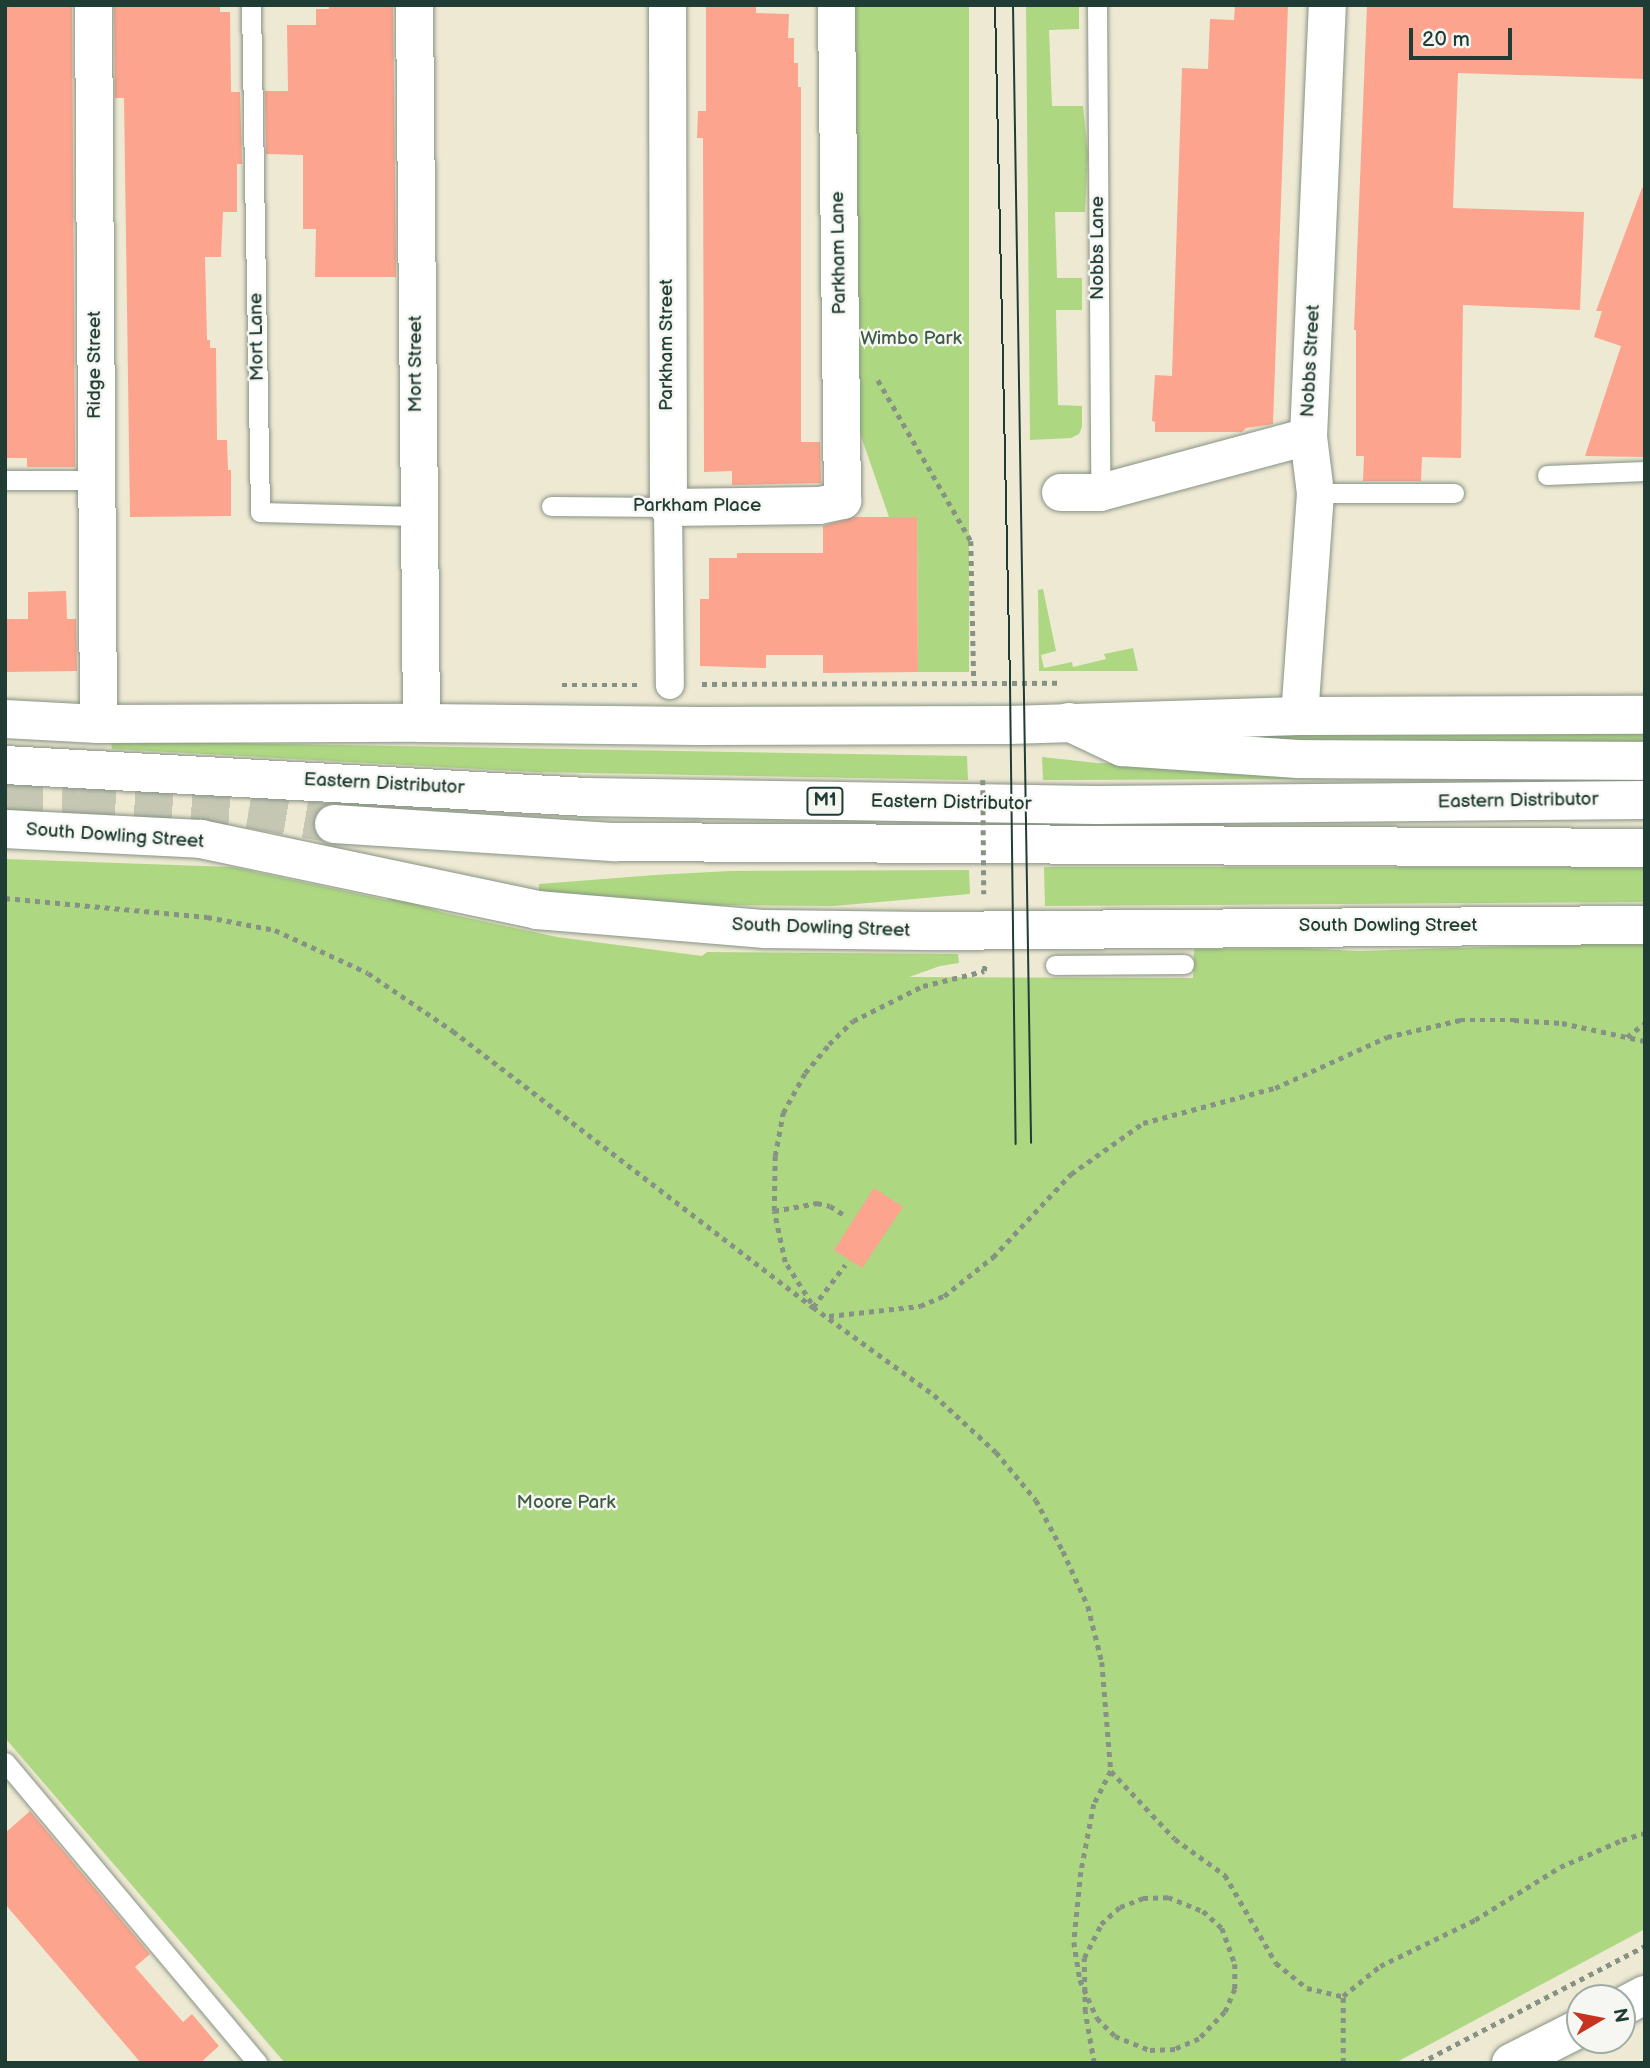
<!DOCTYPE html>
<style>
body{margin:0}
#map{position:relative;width:1650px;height:2068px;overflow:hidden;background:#eee9d3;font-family:"Balsamiq Sans",sans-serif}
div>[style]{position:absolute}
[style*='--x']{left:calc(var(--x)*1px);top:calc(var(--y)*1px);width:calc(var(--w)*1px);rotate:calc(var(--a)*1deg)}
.green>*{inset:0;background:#aed782}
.building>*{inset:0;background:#fca48e}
.motorway-tunnel>*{height:38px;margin-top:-19px;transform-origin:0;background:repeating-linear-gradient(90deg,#c5c7b3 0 38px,transparent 0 57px)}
.path>*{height:4.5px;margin-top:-2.25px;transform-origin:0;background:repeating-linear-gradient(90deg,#869384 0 5px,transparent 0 10px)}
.roads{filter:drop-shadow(0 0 2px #869384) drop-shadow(0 0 2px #869384)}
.service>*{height:19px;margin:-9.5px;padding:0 9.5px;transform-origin:9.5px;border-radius:9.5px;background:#fff}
.pedestrian>*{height:28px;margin:-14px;padding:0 14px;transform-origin:14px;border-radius:14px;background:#fff}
.minor>*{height:37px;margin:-18.5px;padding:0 18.5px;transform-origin:18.5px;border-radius:18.5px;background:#fff}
.primary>*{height:38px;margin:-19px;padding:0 19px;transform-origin:19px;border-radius:19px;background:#fff}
.motorway>*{height:38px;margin:-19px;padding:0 19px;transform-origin:19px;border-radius:19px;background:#fff}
.tram>*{height:2px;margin:-1px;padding:0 1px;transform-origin:1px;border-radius:1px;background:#1f3d34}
.path-bridge>*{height:4.5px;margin-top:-2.25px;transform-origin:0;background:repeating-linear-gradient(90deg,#869384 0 5px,transparent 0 10px)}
span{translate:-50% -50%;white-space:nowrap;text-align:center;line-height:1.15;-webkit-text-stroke:5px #f6f6f2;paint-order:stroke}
.shield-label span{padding:2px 5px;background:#f6f6f2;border:2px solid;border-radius:5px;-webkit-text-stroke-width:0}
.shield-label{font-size:18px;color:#1f3d34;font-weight:700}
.street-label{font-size:19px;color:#1f3d34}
.park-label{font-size:19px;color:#3c5c44}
.frame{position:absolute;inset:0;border:7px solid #1f3d34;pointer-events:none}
.north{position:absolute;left:1566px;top:1984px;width:70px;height:70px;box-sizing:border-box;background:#f6f6f2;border:2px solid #a0aca6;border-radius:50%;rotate:80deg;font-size:19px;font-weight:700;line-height:28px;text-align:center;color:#1f3d34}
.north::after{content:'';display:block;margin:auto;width:24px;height:32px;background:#c8321e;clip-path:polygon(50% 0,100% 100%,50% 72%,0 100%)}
.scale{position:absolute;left:1409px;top:28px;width:103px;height:32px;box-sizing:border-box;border:4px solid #1f3d34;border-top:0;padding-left:9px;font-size:21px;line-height:24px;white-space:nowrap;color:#1f3d34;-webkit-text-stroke:5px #f6f6f2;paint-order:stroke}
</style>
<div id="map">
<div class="green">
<div style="clip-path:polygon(855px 5px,969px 5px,969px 672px,918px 672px,917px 517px,889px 517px,852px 410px)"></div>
<div style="clip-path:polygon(1026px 5px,1079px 5px,1079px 29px,1049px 30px,1052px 106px,1083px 106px,1088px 154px,1085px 212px,1055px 212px,1057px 278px,1082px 278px,1082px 310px,1056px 310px,1058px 405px,1082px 406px,1082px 427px,1079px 434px,1071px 438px,1030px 440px)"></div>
<div style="clip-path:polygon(1043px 589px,1056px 651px,1041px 655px,1044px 668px,1072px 662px,1073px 667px,1106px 659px,1104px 654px,1133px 648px,1138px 671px,1039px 671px,1038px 590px)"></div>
<div style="clip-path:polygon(1645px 731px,1645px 745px,1159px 738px,1160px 735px)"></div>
<div style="clip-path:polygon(111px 741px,967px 756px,968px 780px,534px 772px,112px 749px)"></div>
<div style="clip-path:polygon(1042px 757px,1097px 763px,1322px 770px,1323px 779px,1043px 780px)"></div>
<div style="clip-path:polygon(5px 859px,232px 867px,387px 900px,393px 897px,445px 913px,557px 937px,702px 956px,707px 952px,958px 954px,959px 963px,940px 966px,909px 977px,1193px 978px,1194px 949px,1297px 948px,1359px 951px,1645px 942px,1645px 1929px,1395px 2063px,285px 2063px,5px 1738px)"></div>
<div style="clip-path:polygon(1044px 867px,1645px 867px,1645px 902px,1045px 906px)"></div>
<div style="clip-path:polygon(969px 870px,970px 894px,834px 906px,675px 905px,539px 895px,539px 884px,655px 875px,730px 871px)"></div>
</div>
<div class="building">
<div style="clip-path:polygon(5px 5px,72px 5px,75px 467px,27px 467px,27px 458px,5px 458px)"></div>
<div style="clip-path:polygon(114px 5px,220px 5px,220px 12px,230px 12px,231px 92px,240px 92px,242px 164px,237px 164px,237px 212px,223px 212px,221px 257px,205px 257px,207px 340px,210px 340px,210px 348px,216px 348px,217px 440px,227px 440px,228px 470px,231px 470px,231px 516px,130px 517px,124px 98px,115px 98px)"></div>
<div style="clip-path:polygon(329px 5px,393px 5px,396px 277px,315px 277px,316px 229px,303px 229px,303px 155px,266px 154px,265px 91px,288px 91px,287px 25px,316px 25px,316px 9px,329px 9px)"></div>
<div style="clip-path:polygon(706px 5px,756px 5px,756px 13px,789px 14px,788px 38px,794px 38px,794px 63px,798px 63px,798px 87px,801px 87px,801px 442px,820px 442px,821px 483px,732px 485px,732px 471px,704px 472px,703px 138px,697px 138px,698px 111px,706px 111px)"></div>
<div style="clip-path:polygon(1235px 5px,1288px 5px,1273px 424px,1246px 428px,1242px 432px,1155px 432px,1155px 422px,1152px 421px,1155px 375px,1172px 376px,1182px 68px,1208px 69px,1210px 19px,1234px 20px)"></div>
<div style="clip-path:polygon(1367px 5px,1645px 5px,1645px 79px,1458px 73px,1453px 208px,1584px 212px,1580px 310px,1463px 305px,1461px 458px,1422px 457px,1421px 481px,1363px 481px,1364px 456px,1356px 456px,1356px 330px,1354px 330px)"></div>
<div style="clip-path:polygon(1642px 188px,1645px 189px,1645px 457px,1585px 456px,1621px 346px,1594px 337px,1602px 311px,1596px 311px)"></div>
<div style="clip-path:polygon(854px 517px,917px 517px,918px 672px,823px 673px,823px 655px,766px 655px,766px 668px,700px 666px,700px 599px,709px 599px,709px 558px,737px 558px,737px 553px,823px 553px,823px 526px)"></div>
<div style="clip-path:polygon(66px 591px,67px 619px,76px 619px,77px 671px,5px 672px,5px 619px,28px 619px,28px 592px)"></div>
<div style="clip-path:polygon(874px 1188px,903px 1207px,862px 1268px,834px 1250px)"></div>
<div style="clip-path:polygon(30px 1811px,150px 1954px,135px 1967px,183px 2022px,192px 2014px,219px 2046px,200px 2063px,141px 2063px,5px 1904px,5px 1833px)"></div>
</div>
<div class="motorway-tunnel">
<div style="--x:5;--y:797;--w:73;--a:-0.8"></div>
<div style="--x:78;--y:796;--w:171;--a:4.3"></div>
<div style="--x:249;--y:809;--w:86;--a:10"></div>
</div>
<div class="path">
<div style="--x:878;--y:380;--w:186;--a:60"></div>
<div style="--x:971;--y:541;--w:141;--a:88.8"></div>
<div style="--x:702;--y:684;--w:358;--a:-0.2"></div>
<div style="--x:562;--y:685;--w:79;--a:0"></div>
<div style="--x:5;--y:898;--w:203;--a:5.4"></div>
<div style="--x:207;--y:917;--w:69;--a:10.8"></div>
<div style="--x:275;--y:930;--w:102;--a:24.8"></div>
<div style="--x:368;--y:973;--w:103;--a:34.3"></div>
<div style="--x:453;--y:1031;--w:454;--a:37.5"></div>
<div style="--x:813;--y:1307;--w:150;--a:36"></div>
<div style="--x:934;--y:1395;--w:84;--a:42.6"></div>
<div style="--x:996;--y:1452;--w:62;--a:50.2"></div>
<div style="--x:1036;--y:1500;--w:58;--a:62.1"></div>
<div style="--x:1063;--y:1551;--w:60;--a:65.6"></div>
<div style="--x:1088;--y:1606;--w:58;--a:76"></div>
<div style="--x:1102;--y:1662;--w:109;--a:85.3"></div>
<div style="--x:1111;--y:1771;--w:37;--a:117"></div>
<div style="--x:1094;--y:1804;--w:69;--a:100.8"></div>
<div style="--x:1081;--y:1872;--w:70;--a:95.7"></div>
<div style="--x:1074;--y:1942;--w:38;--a:81"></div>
<div style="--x:1080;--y:1980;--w:42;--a:65.9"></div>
<div style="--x:1097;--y:2018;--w:25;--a:45"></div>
<div style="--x:1115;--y:2036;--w:38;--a:22"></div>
<div style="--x:1150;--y:2050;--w:26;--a:-2"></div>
<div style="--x:1627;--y:1037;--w:23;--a:-38"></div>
<div style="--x:774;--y:1211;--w:44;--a:-10.5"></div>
<div style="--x:817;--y:1203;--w:13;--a:13"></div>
<div style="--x:830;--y:1206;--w:19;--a:32"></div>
<div style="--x:811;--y:1303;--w:49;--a:-122.4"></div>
<div style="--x:785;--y:1262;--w:52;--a:-102.2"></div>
<div style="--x:774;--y:1211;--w:55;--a:-89"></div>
<div style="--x:775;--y:1156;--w:44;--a:-79.5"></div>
<div style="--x:783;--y:1113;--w:46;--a:-61.2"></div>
<div style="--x:805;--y:1073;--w:38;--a:-50"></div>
<div style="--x:829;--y:1044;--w:33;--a:-44"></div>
<div style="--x:853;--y:1021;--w:78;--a:-26.6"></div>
<div style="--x:923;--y:986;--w:63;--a:-13.8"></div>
<div style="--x:984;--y:971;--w:7;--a:-82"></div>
<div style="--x:813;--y:1307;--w:53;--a:-52.7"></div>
<div style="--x:829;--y:1316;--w:92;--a:-6.3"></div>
<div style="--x:920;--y:1306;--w:26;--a:-23"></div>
<div style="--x:944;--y:1296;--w:63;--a:-38.5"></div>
<div style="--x:993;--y:1257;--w:114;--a:-46.8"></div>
<div style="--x:1071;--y:1174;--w:88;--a:-35.3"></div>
<div style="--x:1143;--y:1123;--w:137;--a:-14.9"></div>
<div style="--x:1275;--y:1088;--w:123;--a:-24.5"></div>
<div style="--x:1387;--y:1037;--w:75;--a:-13.1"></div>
<div style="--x:1460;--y:1020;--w:54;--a:0"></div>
<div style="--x:1514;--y:1020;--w:48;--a:3.6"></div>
<div style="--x:1562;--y:1023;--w:85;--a:12.2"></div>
<div style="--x:1111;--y:1771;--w:93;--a:46.7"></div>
<div style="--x:1175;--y:1839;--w:62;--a:35.8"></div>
<div style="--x:1225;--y:1875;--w:102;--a:59.9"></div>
<div style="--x:1276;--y:1963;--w:40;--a:39"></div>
<div style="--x:1307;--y:1988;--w:37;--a:13"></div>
<div style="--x:1343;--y:1996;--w:48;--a:-39"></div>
<div style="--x:1380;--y:1966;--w:106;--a:-25.8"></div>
<div style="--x:1475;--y:1920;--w:100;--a:-31.9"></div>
<div style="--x:1560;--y:1867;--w:68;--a:-23.5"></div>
<div style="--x:1622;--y:1840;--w:24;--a:-17"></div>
<div style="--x:1343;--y:2063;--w:67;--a:-90"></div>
<div style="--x:1420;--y:2063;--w:254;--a:-27.5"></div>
</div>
<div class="roads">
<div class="service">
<div style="--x:251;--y:5;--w:507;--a:88.98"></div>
<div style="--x:260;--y:512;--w:157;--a:1.5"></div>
<div style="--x:1097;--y:5;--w:487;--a:89.6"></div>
<div style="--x:1547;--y:475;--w:98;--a:-2.3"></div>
<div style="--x:5;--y:480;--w:91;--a:0"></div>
<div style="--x:1315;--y:493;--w:139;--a:0"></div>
<div style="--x:551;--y:506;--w:117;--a:0.5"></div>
<div style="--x:1055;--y:965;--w:129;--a:-0.4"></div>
<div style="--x:5;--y:1762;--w:393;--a:50"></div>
</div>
<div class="pedestrian">
<div style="--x:668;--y:507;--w:178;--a:89.4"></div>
</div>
<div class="minor">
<div style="--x:93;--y:5;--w:719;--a:89.6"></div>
<div style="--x:414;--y:5;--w:718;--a:89.44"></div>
<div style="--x:667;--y:5;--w:502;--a:89.89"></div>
<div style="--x:668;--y:507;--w:151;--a:-0.8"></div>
<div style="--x:819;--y:505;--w:24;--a:-12"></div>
<div style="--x:842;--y:500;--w:495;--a:-90.7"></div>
<div style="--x:1060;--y:492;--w:40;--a:0"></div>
<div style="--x:1100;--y:492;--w:215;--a:-15.1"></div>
<div style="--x:1299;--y:716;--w:224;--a:-85.9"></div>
<div style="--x:1315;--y:493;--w:57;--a:-97"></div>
<div style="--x:1308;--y:436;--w:431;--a:-87.5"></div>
</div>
<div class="primary">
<div style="--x:5;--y:719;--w:93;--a:3.1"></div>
<div style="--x:98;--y:724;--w:323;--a:-0.2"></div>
<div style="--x:421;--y:723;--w:277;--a:0.6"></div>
<div style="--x:698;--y:726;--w:311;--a:-0.2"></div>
<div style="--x:1009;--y:725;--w:290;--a:-1.8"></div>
<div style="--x:1299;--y:716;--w:346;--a:-0.2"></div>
<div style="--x:5;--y:829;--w:196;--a:2.9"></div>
<div style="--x:201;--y:839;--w:343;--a:11.9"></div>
<div style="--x:537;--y:910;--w:229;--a:4.8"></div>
<div style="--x:765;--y:929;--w:160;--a:0.7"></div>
<div style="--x:925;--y:931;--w:720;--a:-0.48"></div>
<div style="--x:1622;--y:2007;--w:26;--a:-28"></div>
<div style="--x:1511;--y:2063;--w:77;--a:-26.9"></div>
</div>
<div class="motorway">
<div style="--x:1069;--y:722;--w:59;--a:25.3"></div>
<div style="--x:1122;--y:747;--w:176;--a:3.9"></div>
<div style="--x:1298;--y:759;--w:347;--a:0.3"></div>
<div style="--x:5;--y:765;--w:582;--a:3.15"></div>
<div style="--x:586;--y:797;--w:512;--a:0.9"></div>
<div style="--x:1098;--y:805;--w:547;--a:-0.52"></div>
<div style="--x:334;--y:824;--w:282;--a:3.7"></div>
<div style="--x:615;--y:842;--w:1030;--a:0.33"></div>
</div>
</div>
<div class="tram">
<div style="--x:995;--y:5;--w:678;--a:88.73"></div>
<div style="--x:1010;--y:683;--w:461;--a:89.3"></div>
<div style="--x:1013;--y:5;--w:1138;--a:89.09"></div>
</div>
<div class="path-bridge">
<div style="--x:983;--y:780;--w:114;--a:89.5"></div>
<div style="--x:1094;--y:2063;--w:52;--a:-100"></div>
<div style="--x:1085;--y:2012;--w:54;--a:-91.1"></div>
<div style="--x:1084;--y:1958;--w:38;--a:-63"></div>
<div style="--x:1101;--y:1924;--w:25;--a:-42"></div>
<div style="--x:1120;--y:1907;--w:25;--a:-21"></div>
<div style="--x:1143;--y:1898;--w:25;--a:-2"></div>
<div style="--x:1168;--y:1897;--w:38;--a:22"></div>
<div style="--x:1203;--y:1911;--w:25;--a:42"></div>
<div style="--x:1222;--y:1928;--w:38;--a:70"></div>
<div style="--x:1235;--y:1964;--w:25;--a:90"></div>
<div style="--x:1235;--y:1989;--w:25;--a:113"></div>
<div style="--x:1225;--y:2012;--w:37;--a:134"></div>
<div style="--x:1199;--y:2039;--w:25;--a:157"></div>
</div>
<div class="shield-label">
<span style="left:825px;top:801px">M1</span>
</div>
<div class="street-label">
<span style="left:1098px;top:248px;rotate:-90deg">Nobbs Lane</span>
<span style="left:839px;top:253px;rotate:-91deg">Parkham Lane</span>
<span style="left:257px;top:337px;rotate:-91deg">Mort Lane</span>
<span style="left:667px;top:345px;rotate:-90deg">Parkham Street</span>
<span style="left:1311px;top:361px;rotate:-87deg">Nobbs Street</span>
<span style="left:416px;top:364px;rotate:-90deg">Mort Street</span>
<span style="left:95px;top:365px;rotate:-90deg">Ridge Street</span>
<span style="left:697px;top:506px">Parkham Place</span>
<span style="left:384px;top:784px;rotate:3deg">Eastern Distributor</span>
<span style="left:1518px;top:801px;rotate:-1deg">Eastern Distributor</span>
<span style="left:951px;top:803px;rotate:1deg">Eastern Distributor</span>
<span style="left:115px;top:836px;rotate:4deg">South Dowling Street</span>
<span style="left:1388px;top:926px">South Dowling Street</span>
<span style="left:821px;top:928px;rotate:2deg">South Dowling Street</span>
</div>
<div class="park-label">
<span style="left:911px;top:339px">Wimbo Park</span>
<span style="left:566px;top:1503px">Moore Park</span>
</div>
<div class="frame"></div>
<div class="north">N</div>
<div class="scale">20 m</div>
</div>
